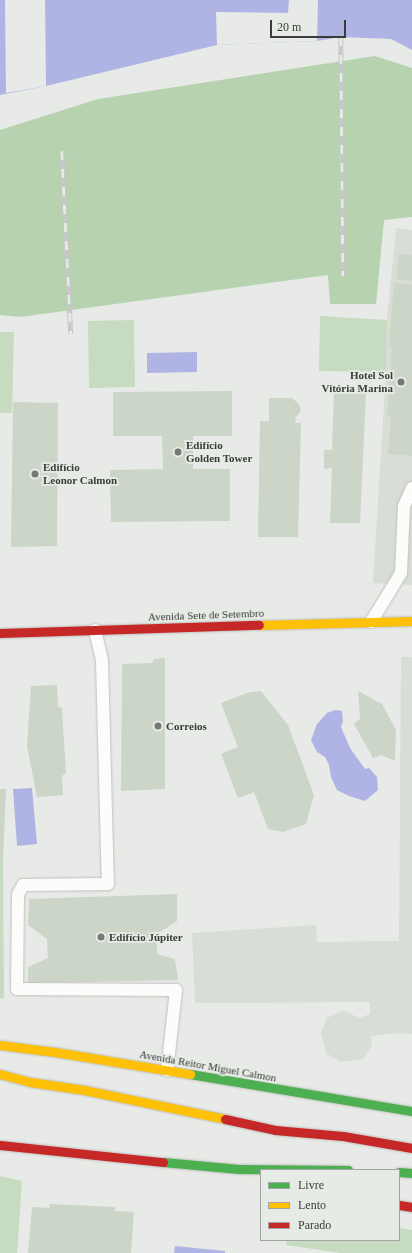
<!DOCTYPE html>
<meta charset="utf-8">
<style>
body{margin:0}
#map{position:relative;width:412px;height:1253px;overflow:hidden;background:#e8eae7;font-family:Georgia,serif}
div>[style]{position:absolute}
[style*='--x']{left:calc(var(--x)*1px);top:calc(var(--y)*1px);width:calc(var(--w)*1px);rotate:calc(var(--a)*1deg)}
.built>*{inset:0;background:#d8ddd6}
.green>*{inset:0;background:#c6dbc0}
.forest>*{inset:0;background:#b6d2ae}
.water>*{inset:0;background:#b0b4e4}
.pier>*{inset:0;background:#e8eae7}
.building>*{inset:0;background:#cbd6c8}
.roads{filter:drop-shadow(0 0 1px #c0c1bf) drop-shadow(0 0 1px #c0c1bf)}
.lane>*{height:12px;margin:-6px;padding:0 6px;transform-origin:6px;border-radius:6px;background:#fcfcfb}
.fast>*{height:9px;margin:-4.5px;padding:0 4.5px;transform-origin:4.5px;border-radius:4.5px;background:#4caf50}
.slow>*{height:9px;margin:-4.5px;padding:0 4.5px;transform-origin:4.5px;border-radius:4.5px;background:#ffc107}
.jam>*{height:9px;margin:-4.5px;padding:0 4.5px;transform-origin:4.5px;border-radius:4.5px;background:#c62828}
.rail>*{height:4.5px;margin-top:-2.25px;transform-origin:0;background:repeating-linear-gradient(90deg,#e7ebe6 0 9px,#c7c8c7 0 18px);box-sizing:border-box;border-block:1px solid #c7c8c7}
.dots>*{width:11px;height:11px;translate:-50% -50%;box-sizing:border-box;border:2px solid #e7ebe6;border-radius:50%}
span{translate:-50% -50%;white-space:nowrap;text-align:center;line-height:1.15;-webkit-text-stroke:3.5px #e7ebe6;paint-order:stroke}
.poi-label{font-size:11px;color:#3a3c3a;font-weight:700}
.right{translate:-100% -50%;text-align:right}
.left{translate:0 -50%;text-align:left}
.street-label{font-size:11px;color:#3a3c3a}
.legend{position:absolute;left:260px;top:1169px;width:140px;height:72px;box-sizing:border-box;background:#e7ebe6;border:1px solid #a2a5a1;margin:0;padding:5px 7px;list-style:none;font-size:12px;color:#3a3c3a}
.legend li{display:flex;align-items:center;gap:8px;height:20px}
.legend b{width:20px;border:1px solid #a2a5a1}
.scale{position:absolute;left:270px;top:20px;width:76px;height:18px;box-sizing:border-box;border:2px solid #3a3c3a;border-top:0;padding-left:5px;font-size:12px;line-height:14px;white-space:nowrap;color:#3a3c3a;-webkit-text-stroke:3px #e7ebe6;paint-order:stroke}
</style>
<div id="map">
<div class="built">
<div style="clip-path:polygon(396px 228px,412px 230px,412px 585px,373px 583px,386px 372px,387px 320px)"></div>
<div style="clip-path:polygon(401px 657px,412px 657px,412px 1034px,399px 1033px,371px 1036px,372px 1045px,363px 1059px,340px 1062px,326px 1053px,321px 1033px,327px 1018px,343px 1010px,359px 1018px,370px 1014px,370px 1002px,195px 1003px,192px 933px,316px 925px,317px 942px,399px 941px)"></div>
</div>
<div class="green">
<div style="clip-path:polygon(320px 316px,387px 320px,386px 372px,319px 371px)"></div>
<div style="clip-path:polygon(134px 320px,135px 387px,89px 388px,88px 321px)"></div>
<div style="clip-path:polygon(0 332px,14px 332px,12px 413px,0 413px)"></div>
<div style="clip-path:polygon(0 862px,3px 862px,4px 998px,0 998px)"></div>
<div style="clip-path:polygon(0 1176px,22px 1181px,17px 1253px,0 1253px)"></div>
<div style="clip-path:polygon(399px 1228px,412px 1230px,412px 1253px,341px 1253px,286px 1245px,287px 1240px,399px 1240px)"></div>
</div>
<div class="forest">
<div style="clip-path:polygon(375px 56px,412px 68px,412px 217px,384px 220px,376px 304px,330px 304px,328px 275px,20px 317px,0 315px,0 130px,98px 99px)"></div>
</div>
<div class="water">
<div style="clip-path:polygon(0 0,412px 0,412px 50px,391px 39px,341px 37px,317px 41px,217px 45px,46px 86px,0 95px)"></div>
<div style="clip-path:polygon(197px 352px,197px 372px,147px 373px,147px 353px)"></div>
<div style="clip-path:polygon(335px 710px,342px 711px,343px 721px,341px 727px,350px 748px,365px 769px,369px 768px,377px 777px,378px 790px,365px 801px,349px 796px,337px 790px,331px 777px,329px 765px,325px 757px,317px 752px,311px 740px,317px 724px,327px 713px)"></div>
<div style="clip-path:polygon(32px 788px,37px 844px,17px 846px,13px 789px)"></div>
<div style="clip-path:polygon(175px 1246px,225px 1251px,225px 1253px,174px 1253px)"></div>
</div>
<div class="pier">
<div style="clip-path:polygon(5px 0,45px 0,46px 86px,6px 93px)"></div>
<div style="clip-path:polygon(289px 0,318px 0,317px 41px,217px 45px,216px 12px,288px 13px)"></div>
</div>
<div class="building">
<div style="clip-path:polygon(399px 254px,412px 255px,412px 281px,396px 279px)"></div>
<div style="clip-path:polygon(394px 283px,412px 284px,412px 456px,388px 454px,391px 417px,387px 417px,392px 347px,389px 347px)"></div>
<div style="clip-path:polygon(232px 391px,232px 436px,193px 436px,193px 469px,230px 469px,230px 521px,111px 522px,110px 470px,163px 469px,162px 436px,113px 436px,113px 392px)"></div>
<div style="clip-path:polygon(334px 391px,366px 393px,360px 523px,330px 523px,332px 468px,324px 469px,324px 450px,332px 450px)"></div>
<div style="clip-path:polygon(269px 398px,292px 398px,299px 404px,301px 411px,296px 417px,295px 423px,301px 423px,298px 537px,258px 537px,260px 421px,269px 421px)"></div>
<div style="clip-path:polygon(13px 402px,58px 403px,57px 546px,11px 547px)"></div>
<div style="clip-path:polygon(165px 658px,165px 789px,121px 791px,122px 664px,152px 663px,154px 659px)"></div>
<div style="clip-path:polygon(57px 685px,58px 707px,62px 708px,66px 773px,62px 776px,63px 795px,37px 797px,27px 746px,31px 686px)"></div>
<div style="clip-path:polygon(261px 691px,288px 725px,314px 795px,306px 824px,283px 832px,268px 829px,254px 792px,238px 798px,221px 754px,238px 747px,221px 703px,250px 692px)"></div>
<div style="clip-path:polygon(358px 691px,382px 704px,396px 730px,395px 761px,381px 755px,373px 758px,354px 724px,360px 719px)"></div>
<div style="clip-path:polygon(0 789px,6px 789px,3px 862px,0 862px)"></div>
<div style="clip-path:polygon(177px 894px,177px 921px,157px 934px,157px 954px,175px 959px,178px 980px,28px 983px,28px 967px,48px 958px,47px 939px,28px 925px,29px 899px)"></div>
<div style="clip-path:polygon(50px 1204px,115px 1207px,115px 1211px,134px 1212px,131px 1253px,28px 1253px,32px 1207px,49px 1208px)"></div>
</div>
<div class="roads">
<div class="lane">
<div style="--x:371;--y:622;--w:57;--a:-58.5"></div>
<div style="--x:401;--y:573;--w:67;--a:-87.4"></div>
<div style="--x:404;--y:506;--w:20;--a:-66"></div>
<div style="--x:95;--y:630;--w:32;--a:77"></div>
<div style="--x:102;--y:661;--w:223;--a:88.5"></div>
<div style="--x:108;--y:884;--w:85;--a:179.3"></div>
<div style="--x:23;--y:885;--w:11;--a:117"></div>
<div style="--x:18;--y:895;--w:94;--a:90.6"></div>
<div style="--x:17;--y:989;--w:159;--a:0.4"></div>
<div style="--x:176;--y:990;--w:81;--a:96.3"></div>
</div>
<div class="fast">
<div style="--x:190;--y:1074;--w:225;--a:9.5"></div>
<div style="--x:163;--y:1162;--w:76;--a:5.3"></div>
<div style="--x:239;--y:1169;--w:109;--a:0.5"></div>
<div style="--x:399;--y:1172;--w:13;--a:4"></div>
</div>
<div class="slow">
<div style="--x:259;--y:625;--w:153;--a:-1.5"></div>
<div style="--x:0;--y:1045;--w:55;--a:7.3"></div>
<div style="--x:55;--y:1052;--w:137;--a:9.3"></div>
<div style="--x:0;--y:1074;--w:31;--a:15"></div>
<div style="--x:30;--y:1082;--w:55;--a:8.4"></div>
<div style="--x:84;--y:1090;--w:144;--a:11.6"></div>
</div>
<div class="jam">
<div style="--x:0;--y:633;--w:259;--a:-1.8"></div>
<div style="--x:225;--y:1119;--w:51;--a:12.4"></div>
<div style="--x:275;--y:1130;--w:68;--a:5"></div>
<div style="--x:343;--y:1136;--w:70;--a:9.9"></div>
<div style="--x:0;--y:1145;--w:164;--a:6"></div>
<div style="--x:399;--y:1205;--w:13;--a:9"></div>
</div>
</div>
<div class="rail">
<div style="--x:341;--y:37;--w:239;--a:89.5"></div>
<div style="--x:62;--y:151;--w:183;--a:87.2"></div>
</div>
<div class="dots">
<div style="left:401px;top:382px;background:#777977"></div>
<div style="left:178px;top:452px;background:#777977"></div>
<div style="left:35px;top:474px;background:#777977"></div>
<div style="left:158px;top:726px;background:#777977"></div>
<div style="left:101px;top:937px;background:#777977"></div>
</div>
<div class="poi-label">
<span class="right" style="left:393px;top:382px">Hotel Sol<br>Vitória Marina</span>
<span class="left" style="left:186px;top:452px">Edifício<br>Golden Tower</span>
<span class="left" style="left:43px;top:474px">Edifício<br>Leonor Calmon</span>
<span class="left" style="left:166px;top:726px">Correios</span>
<span class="left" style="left:109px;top:937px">Edifício Júpiter</span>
</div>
<div class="street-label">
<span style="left:206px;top:615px;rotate:-2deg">Avenida Sete de Setembro</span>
<span style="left:208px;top:1066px;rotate:10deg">Avenida Reitor Miguel Calmon</span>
</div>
<ul class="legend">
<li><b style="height:5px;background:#4caf50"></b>Livre</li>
<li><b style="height:5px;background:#ffc107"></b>Lento</li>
<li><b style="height:5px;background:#c62828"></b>Parado</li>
</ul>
<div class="scale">20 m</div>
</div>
